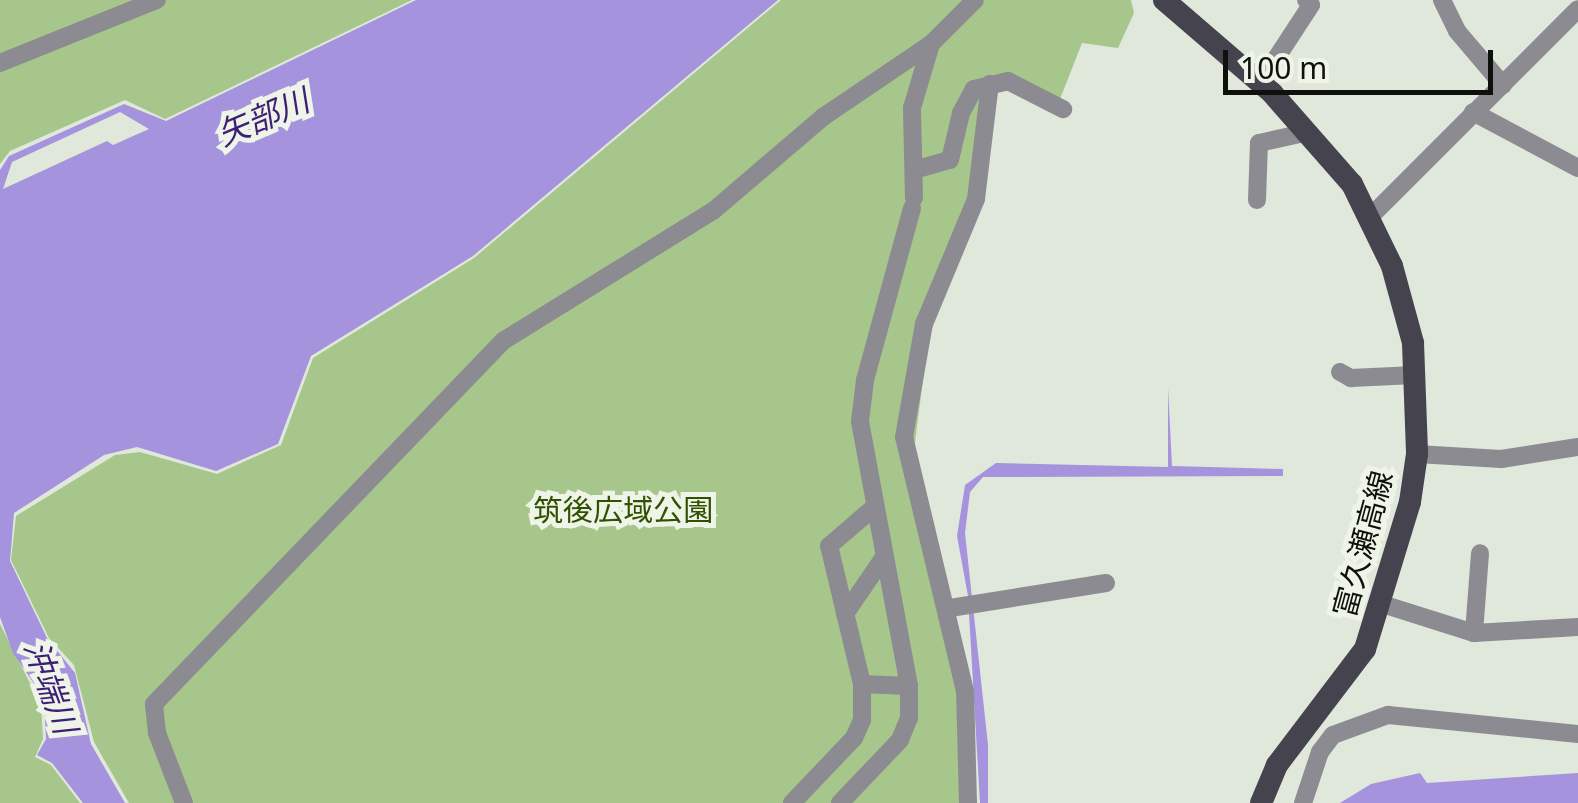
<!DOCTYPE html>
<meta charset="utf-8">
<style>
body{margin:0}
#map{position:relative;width:1578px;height:803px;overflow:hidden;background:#e0e7db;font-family:"Noto Sans","Noto Sans JP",sans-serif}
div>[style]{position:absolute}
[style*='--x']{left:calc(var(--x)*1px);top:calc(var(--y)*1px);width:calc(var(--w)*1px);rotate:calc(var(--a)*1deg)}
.green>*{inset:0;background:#a6c68b}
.water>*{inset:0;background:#a593dd}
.minor>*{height:18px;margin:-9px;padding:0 9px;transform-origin:9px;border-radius:9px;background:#8c8b91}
.major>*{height:22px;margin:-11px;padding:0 11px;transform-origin:11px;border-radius:11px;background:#45434d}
span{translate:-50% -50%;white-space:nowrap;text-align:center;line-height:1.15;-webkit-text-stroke:10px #eef5e8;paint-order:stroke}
.park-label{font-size:30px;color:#305100}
.street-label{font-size:30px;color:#0e100c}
.water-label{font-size:32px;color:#3e1f75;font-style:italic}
.scale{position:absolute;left:1223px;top:50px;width:270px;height:45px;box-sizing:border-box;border:5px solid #0e100c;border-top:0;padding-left:12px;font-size:30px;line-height:35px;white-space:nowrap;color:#0e100c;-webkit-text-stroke:8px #eef5e8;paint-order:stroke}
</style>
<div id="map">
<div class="green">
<div style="clip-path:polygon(0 0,412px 0,165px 119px,125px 100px,10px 151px,0 164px)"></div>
<div style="clip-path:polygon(781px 0,1131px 0,1134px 13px,1118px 48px,1082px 43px,1060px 99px,1008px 73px,997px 88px,983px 192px,930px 325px,914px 450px,977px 803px,129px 803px,94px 742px,74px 665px,49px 638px,11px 560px,16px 516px,115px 455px,140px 452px,217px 474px,281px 445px,313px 358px,474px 258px)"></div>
<div style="clip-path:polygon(0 624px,41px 705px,43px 739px,35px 757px,51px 765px,80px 803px,0 803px)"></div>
</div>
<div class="water">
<div style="clip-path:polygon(evenodd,416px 0,778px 0,473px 256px,311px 356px,278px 444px,216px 471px,137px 447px,104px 455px,14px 513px,10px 561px,47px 638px,75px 673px,91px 744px,125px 803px,83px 803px,52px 763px,37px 755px,46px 739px,44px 698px,13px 653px,0 617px,0 170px,9px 156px,124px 104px,166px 121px,416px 0,120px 112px,149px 129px,113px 145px,107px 141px,3px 189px,12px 162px,120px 112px)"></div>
<div style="clip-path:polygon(1168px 388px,1172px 466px,1283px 469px,1283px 476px,983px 477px,970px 492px,965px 533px,988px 745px,988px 803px,980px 803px,968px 596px,957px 536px,965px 485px,996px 463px,1168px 467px)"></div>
<div style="clip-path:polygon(1420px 773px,1427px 783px,1578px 773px,1578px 803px,1340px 803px,1371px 784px)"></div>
</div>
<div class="minor">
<div style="--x:1442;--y:0;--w:34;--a:64"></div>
<div style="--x:1457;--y:31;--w:71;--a:49.6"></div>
<div style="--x:0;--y:63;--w:169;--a:-21.9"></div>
<div style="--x:1260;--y:83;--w:93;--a:-56.8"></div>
<div style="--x:1311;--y:5;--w:7;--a:-135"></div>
<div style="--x:1473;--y:112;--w:119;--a:28.1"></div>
<div style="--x:914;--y:170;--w:37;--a:-16"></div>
<div style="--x:950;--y:160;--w:48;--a:-76.8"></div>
<div style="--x:961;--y:113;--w:27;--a:-62"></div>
<div style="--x:974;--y:89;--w:35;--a:-13"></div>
<div style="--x:1008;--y:81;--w:62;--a:27"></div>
<div style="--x:914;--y:198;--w:90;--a:-91.3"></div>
<div style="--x:912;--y:108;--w:67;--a:-73.5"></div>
<div style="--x:1257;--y:200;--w:57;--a:-88"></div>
<div style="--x:1259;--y:143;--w:51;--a:-12.4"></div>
<div style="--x:1372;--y:215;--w:291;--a:-45"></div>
<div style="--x:1340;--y:372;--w:13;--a:29"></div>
<div style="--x:1351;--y:378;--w:64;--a:-2.7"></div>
<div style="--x:1417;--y:454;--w:84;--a:3.4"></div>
<div style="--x:1501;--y:459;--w:78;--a:-8.9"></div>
<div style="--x:1379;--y:603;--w:100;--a:17.5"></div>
<div style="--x:1474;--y:633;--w:104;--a:-3.3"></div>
<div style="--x:950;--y:608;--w:158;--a:-9.1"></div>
<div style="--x:845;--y:614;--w:65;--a:-55.6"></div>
<div style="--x:1474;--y:633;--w:80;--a:-85.7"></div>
<div style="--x:862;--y:684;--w:47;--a:2.4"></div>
<div style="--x:184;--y:803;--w:75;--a:-111.1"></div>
<div style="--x:157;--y:733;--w:29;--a:-96"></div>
<div style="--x:154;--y:704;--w:504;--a:-46.13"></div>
<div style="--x:503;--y:341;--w:247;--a:-31.8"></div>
<div style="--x:713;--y:211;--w:145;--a:-40.5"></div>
<div style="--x:823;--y:117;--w:130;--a:-34.1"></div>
<div style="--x:931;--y:44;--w:62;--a:-45"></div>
<div style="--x:792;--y:803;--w:90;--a:-46.4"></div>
<div style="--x:854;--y:738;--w:20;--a:-66"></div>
<div style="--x:862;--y:720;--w:36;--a:-90"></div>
<div style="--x:862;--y:684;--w:142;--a:-103.4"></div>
<div style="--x:829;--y:546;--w:57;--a:-40.7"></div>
<div style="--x:840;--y:803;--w:87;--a:-46.4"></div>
<div style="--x:900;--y:740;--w:24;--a:-68"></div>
<div style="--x:909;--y:718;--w:32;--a:-90"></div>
<div style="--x:909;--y:686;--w:269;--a:-100.5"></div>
<div style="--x:860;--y:421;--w:41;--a:-83"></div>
<div style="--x:865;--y:380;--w:178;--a:-74.7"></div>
<div style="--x:968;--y:803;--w:112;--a:-91.5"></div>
<div style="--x:965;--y:691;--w:261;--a:-103.5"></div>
<div style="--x:904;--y:437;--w:115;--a:-80"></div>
<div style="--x:924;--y:324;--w:135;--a:-67.4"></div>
<div style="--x:976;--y:199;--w:116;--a:-83.1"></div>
<div style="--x:1303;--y:803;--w:54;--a:-71.6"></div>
<div style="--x:1320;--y:752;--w:21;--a:-53"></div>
<div style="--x:1333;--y:735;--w:59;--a:-20"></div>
<div style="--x:1388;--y:715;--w:191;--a:5.7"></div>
</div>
<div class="major">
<div style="--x:1164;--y:0;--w:143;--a:40.7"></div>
<div style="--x:1272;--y:93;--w:121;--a:48.7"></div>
<div style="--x:1352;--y:184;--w:91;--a:64"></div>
<div style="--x:1392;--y:266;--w:80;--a:74.7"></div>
<div style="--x:1413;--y:343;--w:111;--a:87.9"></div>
<div style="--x:1417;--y:454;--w:49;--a:98.3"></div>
<div style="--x:1410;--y:502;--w:154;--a:107"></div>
<div style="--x:1365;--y:649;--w:146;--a:127.2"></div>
<div style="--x:1277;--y:765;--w:41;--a:112.8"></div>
</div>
<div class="park-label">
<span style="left:623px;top:510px">筑後広域公園</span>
</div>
<div class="street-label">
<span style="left:1363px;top:544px;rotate:-75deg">富久瀬高線</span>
</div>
<div class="water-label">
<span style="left:263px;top:117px;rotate:-23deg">矢部川</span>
<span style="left:51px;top:687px;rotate:70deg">沖端川</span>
</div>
<div class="scale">100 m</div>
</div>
